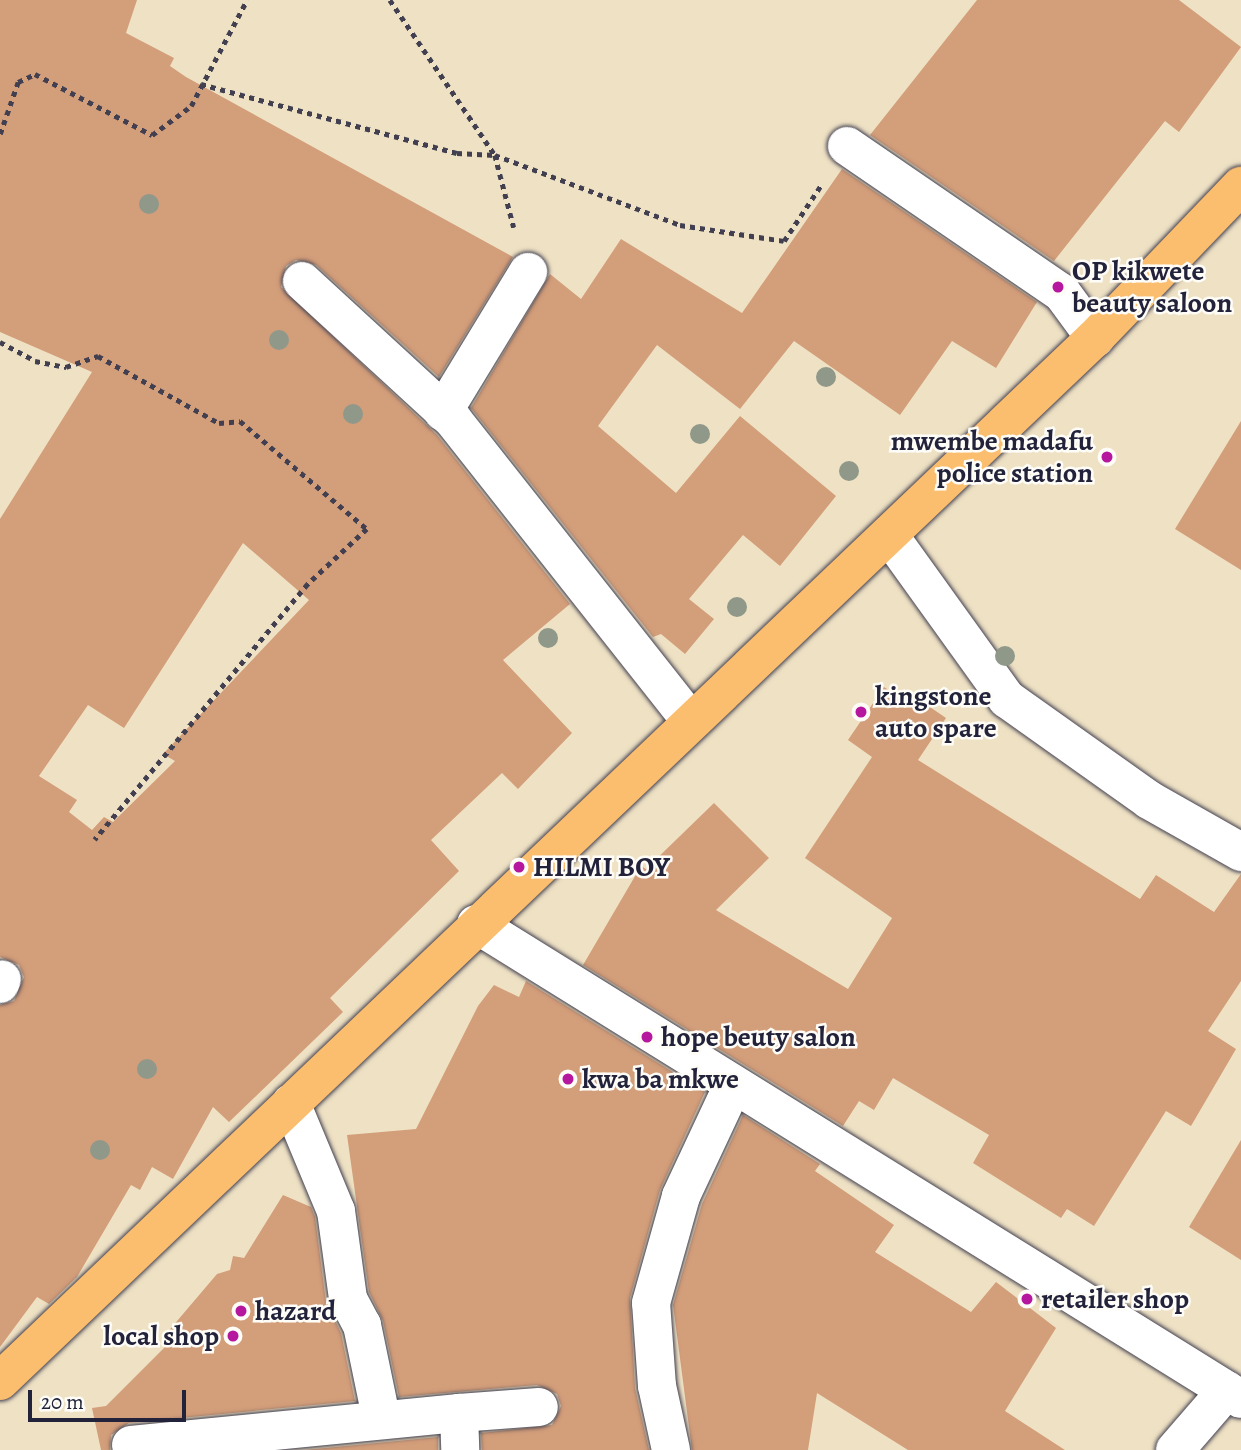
<!DOCTYPE html>
<style>
body{margin:0}
#map{position:relative;width:1241px;height:1450px;overflow:hidden;background:#efe2c4;font-family:Alegreya,serif}
div>[style]{position:absolute}
[style*='--x']{left:calc(var(--x)*1px);top:calc(var(--y)*1px);width:calc(var(--w)*1px);rotate:calc(var(--a)*1deg)}
.building>*{inset:0;background:#d39e7a}
.path>*{height:4.5px;margin-top:-2.25px;transform-origin:0;background:repeating-linear-gradient(90deg,#413f50 0 5px,transparent 0 10px)}
.roads{filter:drop-shadow(0 0 2px #413f50) drop-shadow(0 0 2px #413f50)}
.minor>*{height:38px;margin:-19px;padding:0 19px;transform-origin:19px;border-radius:19px;background:#fff}
.major>*{height:38px;margin:-19px;padding:0 19px;transform-origin:19px;border-radius:19px;background:#fbbd6e}
.trees>*{width:20px;height:20px;margin:-10px;border-radius:50%;background:#90988a}
.dots>*{width:19px;height:19px;translate:-50% -50%;box-sizing:border-box;border:4px solid #fdfcf7;border-radius:50%}
span{translate:-50% -50%;white-space:nowrap;text-align:center;line-height:1.15;-webkit-text-stroke:5px #fdfcf7;paint-order:stroke}
.poi-label{font-size:28px;color:#22223b;font-weight:700}
.left{translate:0 -50%;text-align:left}
.right{translate:-100% -50%;text-align:right}
.scale{position:absolute;left:28px;top:1390px;width:158px;height:32px;box-sizing:border-box;border:4px solid #22223b;border-top:0;padding-left:9px;font-size:21px;line-height:24px;white-space:nowrap;color:#22223b;-webkit-text-stroke:5px #fdfcf7;paint-order:stroke}
</style>
<div id="map">
<div class="building">
<div style="clip-path:polygon(evenodd,0 0,137px 0,126px 33px,174px 58px,170px 66px,186px 77px,513px 257px,439px 377px,316px 265px,296px 260px,286px 266px,281px 287px,437px 435px,570px 604px,503px 660px,572px 733px,518px 789px,502px 773px,431px 840px,459px 871px,330px 998px,343px 1012px,229px 1122px,213px 1107px,173px 1179px,152px 1167px,140px 1190px,131px 1185px,77px 1277px,49px 1304px,37px 1297px,0 1347px,0 1005px,14px 1001px,24px 977px,19px 965px,0 957px,0 519px,92px 372px,0 332px,0 0,243px 543px,309px 600px,163px 754px,175px 761px,113px 822px,104px 817px,92px 830px,69px 812px,77px 800px,39px 776px,88px 705px,124px 728px,243px 543px)"></div>
<div style="clip-path:polygon(977px 0,1179px 0,1241px 47px,1179px 132px,1165px 121px,1054px 261px,870px 135px)"></div>
<div style="clip-path:polygon(842px 169px,1037px 302px,996px 368px,952px 341px,900px 415px,794px 341px,740px 409px,657px 345px,598px 426px,676px 493px,740px 416px,836px 496px,780px 566px,743px 535px,689px 599px,714px 619px,685px 654px,661px 634px,653px 637px,471px 408px,550px 274px,581px 299px,621px 239px,742px 313px)"></div>
<div style="clip-path:polygon(1241px 421px,1241px 570px,1175px 529px)"></div>
<div style="clip-path:polygon(884px 687px,903px 700px,908px 692px,946px 718px,918px 760px,1140px 899px,1156px 875px,1214px 912px,1241px 874px,1241px 981px,1208px 1031px,1236px 1049px,1191px 1126px,1166px 1111px,1094px 1226px,1067px 1209px,1061px 1218px,973px 1163px,989px 1135px,893px 1078px,874px 1110px,859px 1101px,843px 1126px,583px 965px,641px 866px,646px 869px,714px 803px,769px 858px,716px 910px,848px 989px,892px 918px,805px 858px,872px 757px,848px 740px)"></div>
<div style="clip-path:polygon(526px 981px,705px 1092px,660px 1190px,630px 1298px,635px 1388px,649px 1450px,482px 1450px,481px 1433px,552px 1425px,561px 1406px,557px 1394px,537px 1385px,399px 1397px,383px 1321px,369px 1292px,347px 1135px,416px 1129px,478px 1006px,494px 985px,519px 997px)"></div>
<div style="clip-path:polygon(743px 1115px,820px 1164px,815px 1171px,894px 1225px,875px 1252px,971px 1312px,996px 1282px,1056px 1328px,1005px 1411px,1065px 1450px,908px 1450px,817px 1393px,808px 1450px,692px 1450px,673px 1305px,702px 1204px)"></div>
<div style="clip-path:polygon(1241px 1140px,1241px 1260px,1189px 1227px)"></div>
<div style="clip-path:polygon(283px 1195px,311px 1207px,315px 1217px,326px 1302px,341px 1333px,355px 1401px,129px 1423px,111px 1435px,110px 1450px,101px 1450px,92px 1408px,106px 1406px,173px 1339px,166px 1334px,217px 1274px,230px 1270px,233px 1256px,244px 1258px)"></div>
<div style="clip-path:polygon(438px 1437px,438px 1450px,305px 1450px)"></div>
</div>
<div class="path">
<div style="--x:390;--y:0;--w:187;--a:55.9"></div>
<div style="--x:495;--y:155;--w:75;--a:75.4"></div>
<div style="--x:201;--y:84;--w:265;--a:15.1"></div>
<div style="--x:457;--y:153;--w:38;--a:3"></div>
<div style="--x:495;--y:155;--w:198;--a:20.7"></div>
<div style="--x:680;--y:225;--w:105;--a:8.7"></div>
<div style="--x:784;--y:241;--w:67;--a:-56.5"></div>
<div style="--x:0;--y:134;--w:55;--a:-70.9"></div>
<div style="--x:18;--y:82;--w:19;--a:-25"></div>
<div style="--x:35;--y:74;--w:132;--a:27.5"></div>
<div style="--x:152;--y:135;--w:49;--a:-36.6"></div>
<div style="--x:191;--y:106;--w:120;--a:-62.2"></div>
<div style="--x:0;--y:342;--w:40;--a:28"></div>
<div style="--x:35;--y:361;--w:32;--a:11"></div>
<div style="--x:66;--y:367;--w:34;--a:-19"></div>
<div style="--x:98;--y:356;--w:138;--a:29"></div>
<div style="--x:219;--y:423;--w:21;--a:-5"></div>
<div style="--x:240;--y:421;--w:167;--a:40.4"></div>
<div style="--x:367;--y:529;--w:81;--a:137"></div>
<div style="--x:308;--y:584;--w:333;--a:129.8"></div>
</div>
<div class="roads">
<div class="minor">
<div style="--x:847;--y:146;--w:260;--a:34.4"></div>
<div style="--x:1062;--y:293;--w:56;--a:53.7"></div>
<div style="--x:302;--y:281;--w:205;--a:42.6"></div>
<div style="--x:453;--y:420;--w:384;--a:51.7"></div>
<div style="--x:443;--y:412;--w:164;--a:-58.7"></div>
<div style="--x:889;--y:535;--w:202;--a:54.3"></div>
<div style="--x:1007;--y:699;--w:174;--a:35.4"></div>
<div style="--x:1149;--y:800;--w:106;--a:29.5"></div>
<div style="--x:476;--y:924;--w:900;--a:31.84"></div>
<div style="--x:0;--y:984;--w:5;--a:-68"></div>
<div style="--x:291;--y:1103;--w:117;--a:67.4"></div>
<div style="--x:336;--y:1211;--w:89;--a:82.2"></div>
<div style="--x:348;--y:1299;--w:30;--a:62"></div>
<div style="--x:362;--y:1325;--w:94;--a:78.3"></div>
<div style="--x:459;--y:1413;--w:80;--a:-4.3"></div>
<div style="--x:131;--y:1445;--w:330;--a:-5.6"></div>
<div style="--x:459;--y:1413;--w:37;--a:88"></div>
<div style="--x:671;--y:1450;--w:66;--a:-102.3"></div>
<div style="--x:657;--y:1386;--w:83;--a:-94.1"></div>
<div style="--x:651;--y:1303;--w:111;--a:-74.3"></div>
<div style="--x:681;--y:1196;--w:123;--a:-64.9"></div>
<div style="--x:1175;--y:1450;--w:79;--a:-49.1"></div>
</div>
<div class="major">
<div style="--x:0;--y:1381;--w:1512;--a:-43.61"></div>
<div style="--x:1095;--y:338;--w:211;--a:-46.2"></div>
</div>
</div>
<div class="trees">
<div style="left:149px;top:204px"></div>
<div style="left:279px;top:340px"></div>
<div style="left:826px;top:377px"></div>
<div style="left:353px;top:414px"></div>
<div style="left:700px;top:434px"></div>
<div style="left:849px;top:471px"></div>
<div style="left:737px;top:607px"></div>
<div style="left:548px;top:638px"></div>
<div style="left:1005px;top:656px"></div>
<div style="left:147px;top:1069px"></div>
<div style="left:100px;top:1150px"></div>
</div>
<div class="dots">
<div style="left:1058px;top:287px;background:#b5179e"></div>
<div style="left:1107px;top:457px;background:#b5179e"></div>
<div style="left:861px;top:712px;background:#b5179e"></div>
<div style="left:519px;top:867px;background:#b5179e"></div>
<div style="left:647px;top:1037px;background:#b5179e"></div>
<div style="left:568px;top:1079px;background:#b5179e"></div>
<div style="left:1027px;top:1299px;background:#b5179e"></div>
<div style="left:241px;top:1311px;background:#b5179e"></div>
<div style="left:233px;top:1336px;background:#b5179e"></div>
</div>
<div class="poi-label">
<span class="left" style="left:1072px;top:287px">OP kikwete<br>beauty saloon</span>
<span class="right" style="left:1093px;top:457px">mwembe madafu<br>police station</span>
<span class="left" style="left:875px;top:712px">kingstone<br>auto spare</span>
<span class="left" style="left:533px;top:867px">HILMI BOY</span>
<span class="left" style="left:661px;top:1037px">hope beuty salon</span>
<span class="left" style="left:582px;top:1079px">kwa ba mkwe</span>
<span class="left" style="left:1041px;top:1299px">retailer shop</span>
<span class="left" style="left:255px;top:1311px">hazard</span>
<span class="right" style="left:219px;top:1336px">local shop</span>
</div>
<div class="scale">20 m</div>
</div>
